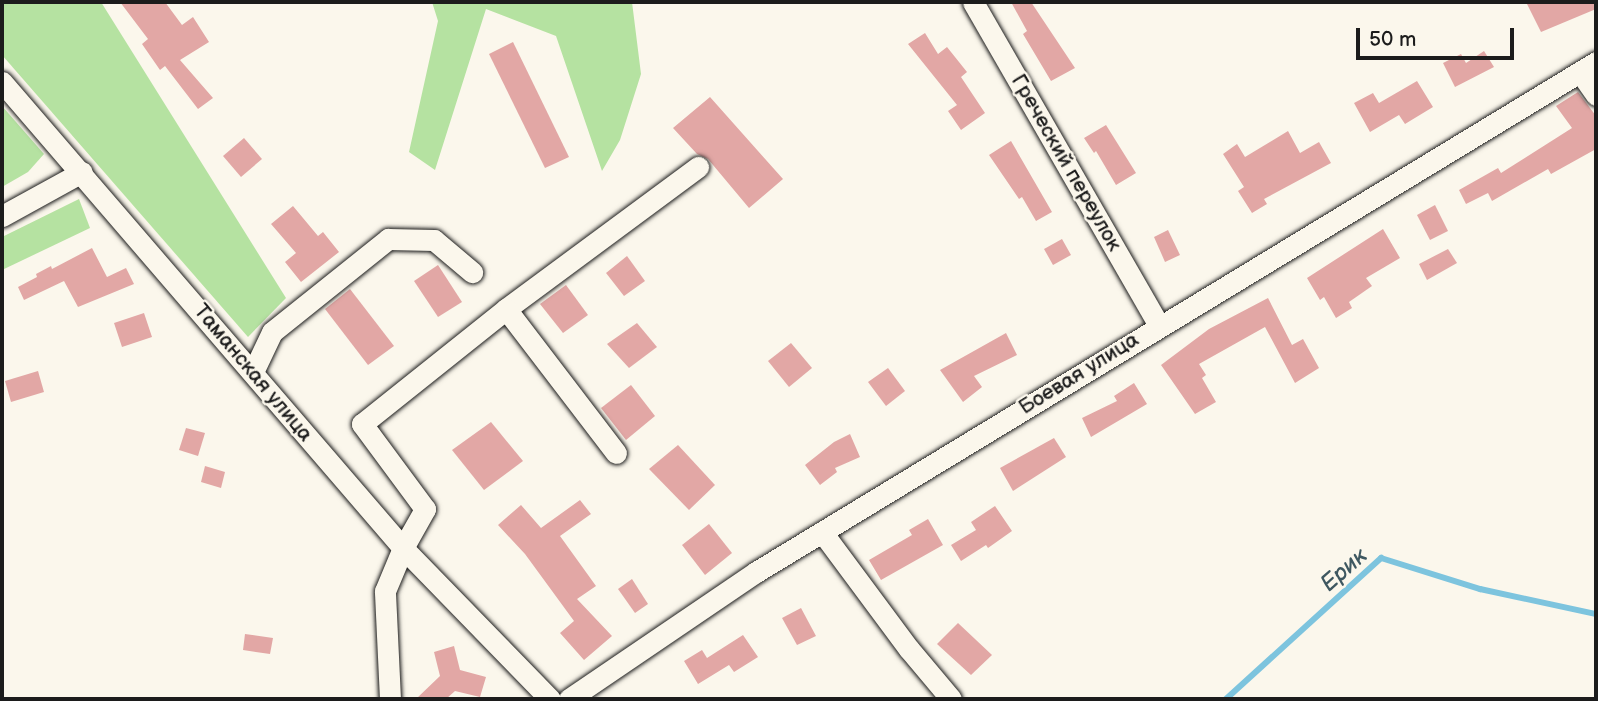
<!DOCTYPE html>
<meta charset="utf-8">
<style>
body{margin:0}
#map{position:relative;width:1598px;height:701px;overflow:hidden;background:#fbf7ec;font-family:"Balsamiq Sans",sans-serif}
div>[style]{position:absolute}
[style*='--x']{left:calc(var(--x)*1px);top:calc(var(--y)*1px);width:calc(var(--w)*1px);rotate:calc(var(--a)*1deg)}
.green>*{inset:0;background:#b5e2a1}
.stream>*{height:6px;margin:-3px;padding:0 3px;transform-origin:3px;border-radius:3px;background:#7dc4de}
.building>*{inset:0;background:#e2a7a5}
.roads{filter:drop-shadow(0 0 2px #1c1c1c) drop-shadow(0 0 2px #1c1c1c)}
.minor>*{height:21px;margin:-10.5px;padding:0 10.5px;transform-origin:10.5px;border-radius:10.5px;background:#fbf7ec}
span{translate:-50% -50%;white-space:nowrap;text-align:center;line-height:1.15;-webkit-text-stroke:5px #fbf7ec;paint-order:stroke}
.street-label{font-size:21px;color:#1c1c1c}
.water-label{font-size:23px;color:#3e5760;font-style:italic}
.frame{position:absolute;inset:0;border:4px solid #1c1c1c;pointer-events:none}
.scale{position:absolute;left:1356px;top:28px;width:158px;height:32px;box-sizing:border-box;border:4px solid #1c1c1c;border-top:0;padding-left:9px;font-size:21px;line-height:24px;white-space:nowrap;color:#1c1c1c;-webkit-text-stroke:5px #fbf7ec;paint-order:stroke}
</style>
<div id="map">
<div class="green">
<div style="clip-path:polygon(2px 2px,101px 2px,286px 298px,248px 337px,2px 55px)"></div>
<div style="clip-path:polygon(432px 2px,632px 2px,641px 74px,620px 140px,602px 171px,556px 36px,486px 9px,435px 170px,409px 152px,438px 21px)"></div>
<div style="clip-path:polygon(2px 106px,44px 154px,28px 172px,2px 187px)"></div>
<div style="clip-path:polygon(79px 199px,90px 228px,2px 270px,2px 237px)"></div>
</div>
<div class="stream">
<div style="--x:1226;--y:699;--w:210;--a:-42.3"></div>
<div style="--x:1381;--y:558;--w:104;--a:17.4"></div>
<div style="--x:1480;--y:589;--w:119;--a:12.2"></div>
</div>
<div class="building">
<div style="clip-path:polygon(120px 2px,165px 2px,182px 25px,193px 17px,209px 42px,180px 60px,213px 98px,198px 109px,165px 66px,160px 70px,142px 44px,148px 39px)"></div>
<div style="clip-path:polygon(1011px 2px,1031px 2px,1075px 68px,1051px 81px,1023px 34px,1027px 31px)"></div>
<div style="clip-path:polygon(1526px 2px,1596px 2px,1596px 9px,1541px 32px)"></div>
<div style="clip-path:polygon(925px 33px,938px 54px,947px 47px,967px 72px,961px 77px,985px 113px,961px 130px,948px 111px,957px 105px,908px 44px)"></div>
<div style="clip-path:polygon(513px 42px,569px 157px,545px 168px,489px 54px)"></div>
<div style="clip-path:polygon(1484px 51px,1494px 67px,1455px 87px,1443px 63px,1461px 54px,1466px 63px)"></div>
<div style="clip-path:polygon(1417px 81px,1433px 107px,1405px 124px,1399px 115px,1370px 132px,1354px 103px,1373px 93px,1379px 103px)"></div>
<div style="clip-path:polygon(1578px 92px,1596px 116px,1596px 149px,1551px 174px,1548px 169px,1492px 201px,1488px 193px,1466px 204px,1459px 190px,1498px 168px,1501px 173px,1572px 128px,1556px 106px)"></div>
<div style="clip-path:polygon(710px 97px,783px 179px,749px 208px,708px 159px,697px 154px,673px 128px)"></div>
<div style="clip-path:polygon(1106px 125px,1136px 173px,1116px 185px,1096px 151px,1094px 153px,1084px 138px)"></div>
<div style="clip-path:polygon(1288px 131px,1300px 153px,1319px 142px,1331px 163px,1264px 199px,1267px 204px,1252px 213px,1238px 191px,1244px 187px,1223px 154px,1237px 144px,1245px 157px)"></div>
<div style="clip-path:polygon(244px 138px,262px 159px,241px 177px,223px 156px)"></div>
<div style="clip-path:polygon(1011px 141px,1052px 212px,1036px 221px,1022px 197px,1019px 199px,989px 155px)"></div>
<div style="clip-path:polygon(1435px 205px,1448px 231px,1430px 240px,1417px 215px)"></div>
<div style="clip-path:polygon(293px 206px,318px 236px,323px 232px,339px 252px,301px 282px,285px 262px,296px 253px,271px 224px)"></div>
<div style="clip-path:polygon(1383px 229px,1400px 258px,1366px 278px,1372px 286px,1349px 302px,1352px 308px,1336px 318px,1324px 297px,1320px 300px,1307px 278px)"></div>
<div style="clip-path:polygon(1168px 230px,1180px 255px,1165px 262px,1154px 237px)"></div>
<div style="clip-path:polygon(1062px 239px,1071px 255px,1053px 265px,1044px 249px)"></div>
<div style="clip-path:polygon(92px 248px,107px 277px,126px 268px,134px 284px,78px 307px,64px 281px,24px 300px,18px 287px,37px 277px,36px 274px,51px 266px,52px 269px)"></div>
<div style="clip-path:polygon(1448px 249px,1457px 263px,1427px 280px,1419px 264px)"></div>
<div style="clip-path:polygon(627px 256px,645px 281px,624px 296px,606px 273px)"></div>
<div style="clip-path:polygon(438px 265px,462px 302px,438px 317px,414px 281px)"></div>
<div style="clip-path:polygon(566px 285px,588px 315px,563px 333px,540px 304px)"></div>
<div style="clip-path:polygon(350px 289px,394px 346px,368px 365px,325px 309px)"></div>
<div style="clip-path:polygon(1268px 298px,1292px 345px,1303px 339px,1319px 368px,1295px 383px,1265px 327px,1199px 364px,1206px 375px,1202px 378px,1216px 402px,1195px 414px,1161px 365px,1209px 329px)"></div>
<div style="clip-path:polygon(144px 313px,152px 337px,122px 347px,114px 323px)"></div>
<div style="clip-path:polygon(637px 323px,657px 347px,629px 368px,607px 344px)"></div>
<div style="clip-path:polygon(1006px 333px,1017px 355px,974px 376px,982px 387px,963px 402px,940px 370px)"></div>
<div style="clip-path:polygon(791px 343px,812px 368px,789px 387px,768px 361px)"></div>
<div style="clip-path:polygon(888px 368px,905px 391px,886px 406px,868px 382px)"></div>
<div style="clip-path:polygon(38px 371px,44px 392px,11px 402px,5px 381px)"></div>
<div style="clip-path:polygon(1134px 383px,1147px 404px,1091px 437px,1082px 418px,1117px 401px,1114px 396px)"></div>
<div style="clip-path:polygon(631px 385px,655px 416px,626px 440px,601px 408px)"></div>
<div style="clip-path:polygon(491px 422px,523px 461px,484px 490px,452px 450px)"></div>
<div style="clip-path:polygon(186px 428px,205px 433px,198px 456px,179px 450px)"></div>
<div style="clip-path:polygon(850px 434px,860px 457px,835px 468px,837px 472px,820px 485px,805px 465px,834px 442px)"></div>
<div style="clip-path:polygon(1054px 438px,1066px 457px,1013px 491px,1000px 468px)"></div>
<div style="clip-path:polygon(678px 445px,715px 485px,689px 510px,649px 469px)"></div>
<div style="clip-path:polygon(205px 466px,225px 472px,221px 488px,201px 482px)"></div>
<div style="clip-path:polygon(580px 500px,591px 514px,560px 536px,596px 586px,577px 599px,612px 636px,584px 660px,560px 633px,574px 621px,525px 554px,498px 525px,521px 505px,541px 528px)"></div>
<div style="clip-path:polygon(995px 506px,1012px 531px,988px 548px,986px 545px,961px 561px,951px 545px,976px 530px,971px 522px)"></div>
<div style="clip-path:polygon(928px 519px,943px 545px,881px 580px,869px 560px,912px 535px,909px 530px)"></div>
<div style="clip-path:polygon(709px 524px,732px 553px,705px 575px,682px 545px)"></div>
<div style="clip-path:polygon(632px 579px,648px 604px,635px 613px,618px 589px)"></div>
<div style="clip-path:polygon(801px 608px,816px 636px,797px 645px,782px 618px)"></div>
<div style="clip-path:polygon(958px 623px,992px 655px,971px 675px,937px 644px)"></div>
<div style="clip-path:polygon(245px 634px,273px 638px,270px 654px,243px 650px)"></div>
<div style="clip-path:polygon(743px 635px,758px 657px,734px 672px,729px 665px,698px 684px,684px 661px,702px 650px,707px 658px)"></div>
<div style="clip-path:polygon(454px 646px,460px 670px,486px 677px,480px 697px,455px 691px,446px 699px,416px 699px,440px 676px,434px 652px)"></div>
</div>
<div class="roads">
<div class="minor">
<div style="--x:973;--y:2;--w:373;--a:60.1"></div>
<div style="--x:1580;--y:72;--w:28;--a:55"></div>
<div style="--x:2;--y:82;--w:615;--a:49.29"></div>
<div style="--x:403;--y:548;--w:211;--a:45.8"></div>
<div style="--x:2;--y:216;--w:91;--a:-28.8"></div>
<div style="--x:506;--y:309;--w:239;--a:-36.5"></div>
<div style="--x:253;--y:372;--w:44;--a:-64.6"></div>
<div style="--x:272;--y:332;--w:149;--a:-38.7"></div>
<div style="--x:388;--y:239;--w:46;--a:1.2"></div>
<div style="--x:434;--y:240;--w:50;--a:40.1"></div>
<div style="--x:822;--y:532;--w:146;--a:53.4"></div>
<div style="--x:909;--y:649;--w:65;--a:50"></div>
<div style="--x:390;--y:699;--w:108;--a:-92.7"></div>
<div style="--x:385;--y:591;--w:47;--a:-67.3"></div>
<div style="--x:403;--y:548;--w:45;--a:-60.6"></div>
<div style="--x:425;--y:509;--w:106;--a:-126.5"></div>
<div style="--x:362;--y:424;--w:184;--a:-38.6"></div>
<div style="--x:506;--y:309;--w:181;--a:52.6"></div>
<div style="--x:569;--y:699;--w:226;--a:-34.2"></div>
<div style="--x:756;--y:572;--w:983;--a:-31.26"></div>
</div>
</div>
<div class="street-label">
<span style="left:1066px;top:163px;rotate:60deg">Греческий переулок</span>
<span style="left:253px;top:373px;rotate:50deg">Таманская улица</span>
<span style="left:1079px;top:374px;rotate:-32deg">Боевая улица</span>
</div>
<div class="water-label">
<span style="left:1344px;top:570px;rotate:-41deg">Ерик</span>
</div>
<div class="frame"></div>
<div class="scale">50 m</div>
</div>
